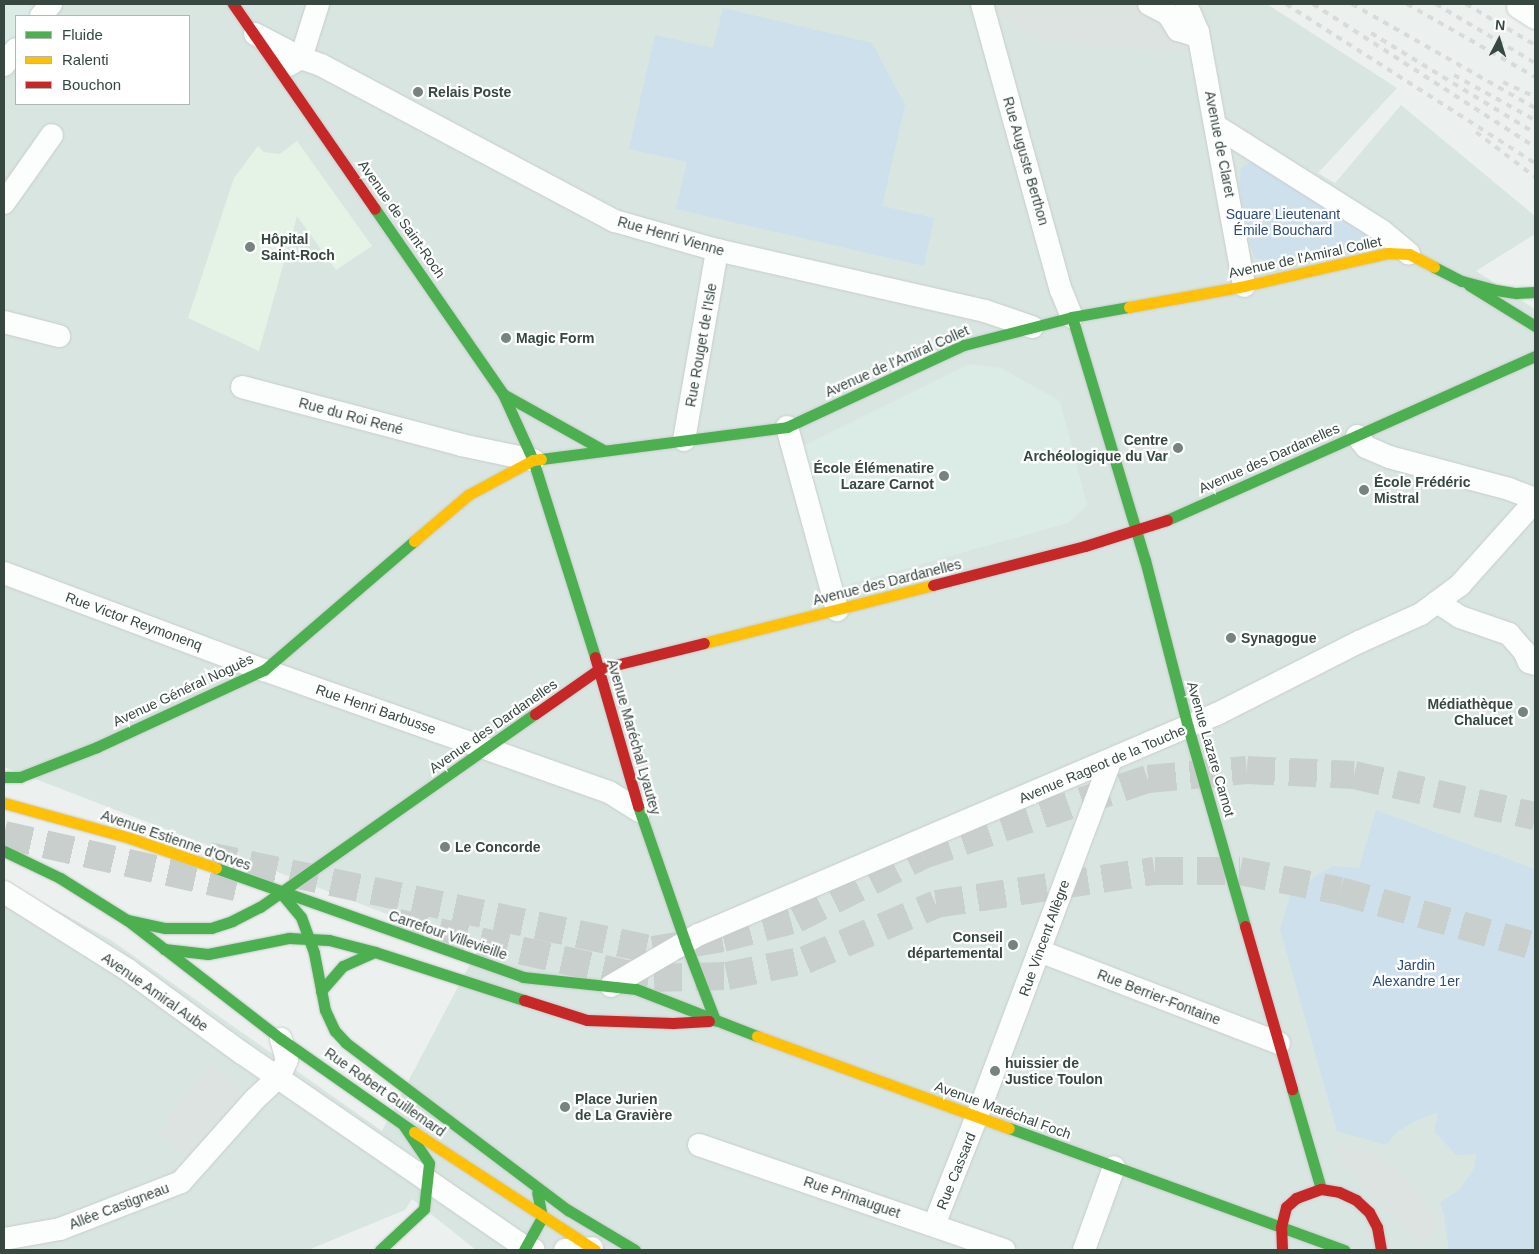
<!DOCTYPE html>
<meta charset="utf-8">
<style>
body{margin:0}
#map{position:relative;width:1539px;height:1254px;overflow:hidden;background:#ecf1ef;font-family:Arial,sans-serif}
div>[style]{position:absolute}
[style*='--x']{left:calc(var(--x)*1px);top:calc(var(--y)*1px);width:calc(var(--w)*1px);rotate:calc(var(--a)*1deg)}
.residential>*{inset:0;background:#d9e5e1}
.education>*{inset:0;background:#dbece7}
.medical>*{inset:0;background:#e4f3e6}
.green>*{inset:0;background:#cde0eb}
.parking>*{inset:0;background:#dde3e0}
.highway-tunnel>*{height:28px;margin-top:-14px;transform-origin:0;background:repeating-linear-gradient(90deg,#c8cfcc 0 28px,transparent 0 42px)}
.roads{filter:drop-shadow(0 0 1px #c7cdca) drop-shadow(0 0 1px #c7cdca)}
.street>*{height:22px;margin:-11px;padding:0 11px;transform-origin:11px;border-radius:11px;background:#fcfdfd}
.fast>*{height:11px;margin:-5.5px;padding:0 5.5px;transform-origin:5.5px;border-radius:5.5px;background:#4caf50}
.slow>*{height:11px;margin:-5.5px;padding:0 5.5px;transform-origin:5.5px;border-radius:5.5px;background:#ffc107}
.jam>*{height:11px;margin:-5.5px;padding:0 5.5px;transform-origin:5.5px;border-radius:5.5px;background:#c62828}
.rail>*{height:4px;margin-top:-2px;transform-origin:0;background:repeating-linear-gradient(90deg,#d9dada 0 6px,transparent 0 12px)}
.dots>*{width:14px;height:14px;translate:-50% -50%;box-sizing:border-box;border:2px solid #fff;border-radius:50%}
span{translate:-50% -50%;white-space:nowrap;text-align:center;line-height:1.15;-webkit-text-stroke:4.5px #fff;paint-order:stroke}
.poi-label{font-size:14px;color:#374841;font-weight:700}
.left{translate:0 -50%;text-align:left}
.right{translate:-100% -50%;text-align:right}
.street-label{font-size:14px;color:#374841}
.park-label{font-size:14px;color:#2b4c79}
.frame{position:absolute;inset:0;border:5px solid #374841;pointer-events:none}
.legend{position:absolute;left:15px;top:15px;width:175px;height:90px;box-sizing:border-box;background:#fff;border:1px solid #afb6b3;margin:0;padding:6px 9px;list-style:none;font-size:15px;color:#374841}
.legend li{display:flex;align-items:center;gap:10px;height:25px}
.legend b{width:25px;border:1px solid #afb6b3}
.north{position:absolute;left:1474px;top:15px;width:50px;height:50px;-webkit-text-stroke:4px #fff;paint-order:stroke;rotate:5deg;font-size:14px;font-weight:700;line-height:20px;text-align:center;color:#374841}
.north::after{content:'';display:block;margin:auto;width:18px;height:22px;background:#374841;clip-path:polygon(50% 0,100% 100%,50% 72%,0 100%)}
</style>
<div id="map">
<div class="residential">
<div style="clip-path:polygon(evenodd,4px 4px,1267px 4px,1397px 88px,1318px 173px,1335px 183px,1401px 105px,1535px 216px,1535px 234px,1476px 271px,1535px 309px,1535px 1250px,476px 1250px,412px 1199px,405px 1210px,308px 1250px,4px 1250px,4px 881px,111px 940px,382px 1131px,478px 949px,4px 767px,4px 4px,16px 16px,189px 16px,189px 104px,16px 104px,16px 16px)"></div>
</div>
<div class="education">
<div style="clip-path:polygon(4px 4px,40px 4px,32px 16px,16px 16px,16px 34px,4px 53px)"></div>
<div style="clip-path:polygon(969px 364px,1001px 368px,1060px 401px,1087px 505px,1068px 523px,838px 587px,801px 447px)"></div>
</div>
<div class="medical">
<div style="clip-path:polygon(297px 141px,372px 246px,336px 270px,297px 216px,259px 351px,188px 318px,234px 178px,258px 146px,264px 152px,280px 154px)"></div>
</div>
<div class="green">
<div style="clip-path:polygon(723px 8px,872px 43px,905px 105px,882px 206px,934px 218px,924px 266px,676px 209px,687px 162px,629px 149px,655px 35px,713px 48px)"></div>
<div style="clip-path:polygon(1250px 162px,1258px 163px,1372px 236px,1372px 240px,1269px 261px,1255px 258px,1250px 244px,1239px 186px,1241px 168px)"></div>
<div style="clip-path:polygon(1376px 810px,1535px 869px,1535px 1250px,1449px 1250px,1444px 1215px,1440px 1203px,1460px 1189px,1474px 1169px,1476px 1154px,1456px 1155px,1434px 1131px,1438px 1112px,1417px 1120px,1397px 1132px,1386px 1145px,1337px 1131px,1280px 929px,1291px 893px,1332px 866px,1359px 868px)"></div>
</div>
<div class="parking">
<div style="clip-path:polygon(982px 4px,1163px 4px,1182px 14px,1191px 52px,1050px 44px,1001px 18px)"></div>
<div style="clip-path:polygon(208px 1063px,244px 1090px,192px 1156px,157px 1135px)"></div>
<div style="clip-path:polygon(1335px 1144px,1347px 1145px,1371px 1152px,1402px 1170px,1416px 1185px,1436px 1220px,1432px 1234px,1423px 1245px,1403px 1227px,1383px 1202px,1343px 1165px)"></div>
</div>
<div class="highway-tunnel">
<div style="--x:4;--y:835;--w:251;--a:12.7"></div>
<div style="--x:208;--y:856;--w:455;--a:11.9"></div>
<div style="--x:653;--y:950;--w:71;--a:-9.7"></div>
<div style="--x:723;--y:938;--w:75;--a:-14.6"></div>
<div style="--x:796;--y:919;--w:142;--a:-26.7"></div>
<div style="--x:923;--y:855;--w:237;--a:-18.7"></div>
<div style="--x:1148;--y:779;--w:99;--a:-5.2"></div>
<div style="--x:1247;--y:770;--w:107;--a:2.7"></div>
<div style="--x:1354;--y:775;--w:186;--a:12.8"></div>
<div style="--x:398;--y:923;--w:229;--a:12.6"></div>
<div style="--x:621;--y:973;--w:33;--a:9"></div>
<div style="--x:654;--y:978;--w:73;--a:-1.6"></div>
<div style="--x:727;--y:976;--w:80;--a:-11.6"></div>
<div style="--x:805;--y:960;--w:142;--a:-23.1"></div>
<div style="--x:936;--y:904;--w:221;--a:-8.6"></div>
<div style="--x:1155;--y:871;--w:85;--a:0"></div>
<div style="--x:1240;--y:871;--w:102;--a:11.3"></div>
<div style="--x:1340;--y:891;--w:203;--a:15.8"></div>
</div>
<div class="roads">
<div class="street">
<div style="--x:982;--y:4;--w:297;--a:74.6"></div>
<div style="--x:1061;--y:290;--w:29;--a:68"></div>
<div style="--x:1149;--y:4;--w:21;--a:28"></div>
<div style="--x:1168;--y:14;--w:19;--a:58"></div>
<div style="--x:1178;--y:30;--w:14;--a:17"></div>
<div style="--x:1191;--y:34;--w:7;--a:-16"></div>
<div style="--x:1186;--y:4;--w:30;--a:67"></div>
<div style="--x:1198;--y:32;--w:258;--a:79.7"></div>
<div style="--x:1518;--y:7;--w:20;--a:33"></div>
<div style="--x:41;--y:16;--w:16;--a:-50"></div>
<div style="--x:255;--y:34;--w:52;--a:27.6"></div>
<div style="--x:301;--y:58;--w:21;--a:19"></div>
<div style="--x:321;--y:65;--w:333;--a:28"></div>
<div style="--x:615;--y:221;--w:106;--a:15.9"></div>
<div style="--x:717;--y:250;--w:275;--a:12.8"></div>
<div style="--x:985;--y:311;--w:50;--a:18.8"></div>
<div style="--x:4;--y:65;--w:20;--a:-53"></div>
<div style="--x:287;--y:66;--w:16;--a:-30"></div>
<div style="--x:301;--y:58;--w:57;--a:-72.5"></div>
<div style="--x:1216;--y:126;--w:196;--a:32.3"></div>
<div style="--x:1382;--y:231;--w:35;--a:40"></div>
<div style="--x:4;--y:203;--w:83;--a:-54.8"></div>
<div style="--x:4;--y:322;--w:57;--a:14.3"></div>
<div style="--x:242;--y:387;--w:227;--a:14.8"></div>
<div style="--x:461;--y:445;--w:74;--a:11.8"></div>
<div style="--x:787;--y:427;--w:190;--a:74.7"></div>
<div style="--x:1357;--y:436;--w:14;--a:51"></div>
<div style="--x:1366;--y:447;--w:25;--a:23"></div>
<div style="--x:1389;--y:457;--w:124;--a:14.9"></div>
<div style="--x:1509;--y:489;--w:28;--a:21"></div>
<div style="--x:684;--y:440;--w:193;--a:-80.1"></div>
<div style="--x:4;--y:573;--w:278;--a:20.5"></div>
<div style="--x:264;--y:670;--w:366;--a:19.5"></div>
<div style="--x:609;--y:792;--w:36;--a:32"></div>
<div style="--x:1437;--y:602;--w:27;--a:33"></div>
<div style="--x:1460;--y:617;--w:52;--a:19.1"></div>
<div style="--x:1509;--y:634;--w:23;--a:49"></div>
<div style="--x:1524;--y:651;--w:12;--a:66"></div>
<div style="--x:1529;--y:662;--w:6;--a:18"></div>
<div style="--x:4;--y:892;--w:146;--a:32.2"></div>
<div style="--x:128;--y:970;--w:141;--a:36.1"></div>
<div style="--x:242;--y:1053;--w:345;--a:34.5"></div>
<div style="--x:526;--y:1248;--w:8;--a:14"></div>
<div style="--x:1039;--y:951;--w:257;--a:21"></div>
<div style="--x:611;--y:986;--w:101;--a:-30.4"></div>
<div style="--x:698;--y:935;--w:564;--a:-23.07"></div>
<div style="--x:1217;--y:714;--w:159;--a:-26.9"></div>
<div style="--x:1359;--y:642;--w:68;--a:-24.3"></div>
<div style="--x:1421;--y:614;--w:49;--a:-36.6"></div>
<div style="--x:1460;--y:585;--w:113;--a:-48.2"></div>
<div style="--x:699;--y:1145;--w:323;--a:19"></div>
<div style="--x:934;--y:1225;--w:117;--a:-68.5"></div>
<div style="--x:977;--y:1116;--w:380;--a:-69.4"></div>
<div style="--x:4;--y:1239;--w:57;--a:-10.1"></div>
<div style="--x:60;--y:1229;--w:130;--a:-21.2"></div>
<div style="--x:181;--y:1182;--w:111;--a:-48.3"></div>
<div style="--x:255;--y:1099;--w:33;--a:-43"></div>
<div style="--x:279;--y:1077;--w:19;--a:-65"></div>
<div style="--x:287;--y:1060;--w:22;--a:-106"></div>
<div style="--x:565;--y:1250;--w:27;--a:-4"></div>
<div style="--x:1084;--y:1250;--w:88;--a:-70.1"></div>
</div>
<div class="fast">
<div style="--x:375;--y:209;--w:225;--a:55.3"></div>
<div style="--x:503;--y:394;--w:72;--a:65.6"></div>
<div style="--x:533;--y:460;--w:207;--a:72.5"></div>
<div style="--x:1434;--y:267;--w:31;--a:27"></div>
<div style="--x:1462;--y:281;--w:35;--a:15"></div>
<div style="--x:1496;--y:290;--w:20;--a:9"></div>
<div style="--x:1516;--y:293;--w:19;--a:-3"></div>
<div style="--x:1469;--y:285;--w:78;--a:31.8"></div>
<div style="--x:1072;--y:317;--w:254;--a:73.3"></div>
<div style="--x:1145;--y:560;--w:172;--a:75.6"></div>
<div style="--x:1188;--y:727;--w:207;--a:74"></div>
<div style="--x:503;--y:394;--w:115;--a:29.2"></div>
<div style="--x:541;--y:459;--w:248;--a:-7.4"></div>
<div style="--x:787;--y:427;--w:195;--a:-24.9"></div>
<div style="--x:964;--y:345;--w:112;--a:-14.5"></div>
<div style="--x:1072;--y:317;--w:58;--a:-10"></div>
<div style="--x:1167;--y:520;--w:403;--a:-24"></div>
<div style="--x:4;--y:777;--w:16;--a:0"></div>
<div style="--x:20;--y:777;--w:83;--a:-21.3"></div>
<div style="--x:97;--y:747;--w:184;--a:-24.8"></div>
<div style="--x:264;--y:670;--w:198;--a:-40.7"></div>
<div style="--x:638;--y:806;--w:144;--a:70.9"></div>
<div style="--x:685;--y:942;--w:84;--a:69"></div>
<div style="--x:4;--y:851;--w:62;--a:25.7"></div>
<div style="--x:60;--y:878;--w:79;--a:32.1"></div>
<div style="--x:127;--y:920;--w:195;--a:37.7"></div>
<div style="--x:281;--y:1039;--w:162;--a:35"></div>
<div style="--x:216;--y:868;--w:326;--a:19.5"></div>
<div style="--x:523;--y:977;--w:114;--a:6.1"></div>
<div style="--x:636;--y:989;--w:130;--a:21.2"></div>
<div style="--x:280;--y:892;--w:33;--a:50"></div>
<div style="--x:301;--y:917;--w:38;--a:70"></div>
<div style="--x:314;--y:953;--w:58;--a:79.1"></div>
<div style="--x:325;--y:1010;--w:23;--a:65"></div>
<div style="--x:335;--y:1031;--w:16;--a:47"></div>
<div style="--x:346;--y:1043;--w:278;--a:37"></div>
<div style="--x:568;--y:1210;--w:78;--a:30.8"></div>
<div style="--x:127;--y:920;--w:39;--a:12"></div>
<div style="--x:165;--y:928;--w:46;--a:0"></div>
<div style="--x:211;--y:928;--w:22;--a:-18"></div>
<div style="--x:232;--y:921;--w:31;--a:-27"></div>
<div style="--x:260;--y:907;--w:336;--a:-35.1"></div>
<div style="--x:164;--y:949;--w:44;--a:6.5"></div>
<div style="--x:208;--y:954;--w:83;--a:-11.2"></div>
<div style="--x:289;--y:938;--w:40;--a:2.9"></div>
<div style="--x:329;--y:940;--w:48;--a:14.6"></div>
<div style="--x:375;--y:952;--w:157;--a:17.9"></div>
<div style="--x:321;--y:991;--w:33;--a:-49"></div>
<div style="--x:343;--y:966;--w:35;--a:-24"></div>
<div style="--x:1292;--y:1089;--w:104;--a:73.8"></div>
<div style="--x:1009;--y:1128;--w:357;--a:20"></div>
<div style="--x:380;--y:1250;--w:60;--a:-43"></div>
<div style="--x:424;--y:1209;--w:46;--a:-83.8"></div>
<div style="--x:429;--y:1163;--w:45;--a:-124"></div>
<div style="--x:524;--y:1250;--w:38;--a:-61"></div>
<div style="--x:542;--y:1217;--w:25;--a:-101"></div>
</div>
<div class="slow">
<div style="--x:1129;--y:307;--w:117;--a:-10.3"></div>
<div style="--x:1244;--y:286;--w:148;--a:-12.9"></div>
<div style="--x:1388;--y:253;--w:21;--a:3"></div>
<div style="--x:1409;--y:254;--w:28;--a:27"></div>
<div style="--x:414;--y:541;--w:71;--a:-40.4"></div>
<div style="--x:468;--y:495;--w:74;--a:-28.3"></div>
<div style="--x:533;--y:460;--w:8;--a:-7"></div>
<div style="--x:704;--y:643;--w:236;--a:-14.2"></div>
<div style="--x:4;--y:803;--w:131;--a:15.5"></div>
<div style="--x:130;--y:838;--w:91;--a:19.2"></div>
<div style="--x:757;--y:1036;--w:268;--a:20.1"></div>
<div style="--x:414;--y:1132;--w:216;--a:33.1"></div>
</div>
<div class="jam">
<div style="--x:233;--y:4;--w:249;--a:55.3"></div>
<div style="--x:933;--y:585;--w:157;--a:-14.4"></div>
<div style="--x:1085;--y:546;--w:86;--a:-17.6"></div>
<div style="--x:595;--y:657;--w:155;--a:73.9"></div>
<div style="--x:535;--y:714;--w:78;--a:-35.1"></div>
<div style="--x:599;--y:669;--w:108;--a:-13.9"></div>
<div style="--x:1245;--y:926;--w:170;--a:73.9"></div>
<div style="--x:524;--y:1000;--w:66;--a:17.6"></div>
<div style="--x:587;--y:1020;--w:86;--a:2"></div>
<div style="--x:673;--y:1023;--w:36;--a:-3"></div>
<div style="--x:1282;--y:1250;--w:23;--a:-92"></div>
<div style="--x:1281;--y:1227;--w:21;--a:-76"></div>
<div style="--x:1286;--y:1207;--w:13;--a:-42"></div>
<div style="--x:1296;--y:1198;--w:27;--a:-20"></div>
<div style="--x:1321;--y:1189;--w:18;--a:9"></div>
<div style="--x:1339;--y:1192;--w:19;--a:25"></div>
<div style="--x:1356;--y:1200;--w:18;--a:43"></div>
<div style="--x:1369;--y:1212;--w:17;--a:62"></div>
<div style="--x:1377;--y:1227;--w:23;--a:80"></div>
</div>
</div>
<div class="rail">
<div style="--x:1286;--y:4;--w:295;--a:32.6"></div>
<div style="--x:1313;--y:4;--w:264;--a:32.8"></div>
<div style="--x:1352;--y:4;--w:210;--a:29.6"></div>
<div style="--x:1407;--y:4;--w:147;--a:29.7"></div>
<div style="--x:1436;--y:4;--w:115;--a:30.8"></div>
<div style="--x:1466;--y:4;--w:80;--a:30.7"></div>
<div style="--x:1371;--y:33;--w:192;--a:31.4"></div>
<div style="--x:1454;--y:75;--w:93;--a:29.1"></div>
<div style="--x:1503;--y:82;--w:35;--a:25"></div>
<div style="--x:1476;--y:132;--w:74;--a:37.3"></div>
</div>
<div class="dots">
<div style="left:418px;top:92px;background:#76837e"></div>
<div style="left:250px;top:247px;background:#76837e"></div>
<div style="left:506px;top:338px;background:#76837e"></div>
<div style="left:1178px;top:448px;background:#76837e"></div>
<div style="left:944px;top:476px;background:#76837e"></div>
<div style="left:1364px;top:490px;background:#76837e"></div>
<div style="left:1231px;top:638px;background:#76837e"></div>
<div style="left:1523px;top:712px;background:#76837e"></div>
<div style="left:445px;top:847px;background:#76837e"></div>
<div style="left:1013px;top:945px;background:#76837e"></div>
<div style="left:995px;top:1071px;background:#76837e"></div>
<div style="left:565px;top:1107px;background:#76837e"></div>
</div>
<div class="poi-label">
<span class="left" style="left:428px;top:92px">Relais Poste</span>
<span class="left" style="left:261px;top:247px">Hôpital<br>Saint-Roch</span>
<span class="left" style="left:516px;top:338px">Magic Form</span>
<span class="right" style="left:1168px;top:448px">Centre<br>Archéologique du Var</span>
<span class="right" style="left:934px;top:476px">École Élémenatire<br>Lazare Carnot</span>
<span class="left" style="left:1374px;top:490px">École Frédéric<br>Mistral</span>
<span class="left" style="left:1241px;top:638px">Synagogue</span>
<span class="right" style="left:1513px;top:712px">Médiathèque<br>Chalucet</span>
<span class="left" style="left:455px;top:847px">Le Concorde</span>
<span class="right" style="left:1003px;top:945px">Conseil<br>départemental</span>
<span class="left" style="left:1005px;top:1071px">huissier de<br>Justice Toulon</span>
<span class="left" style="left:575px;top:1107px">Place Jurien<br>de La Gravière</span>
</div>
<div class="street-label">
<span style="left:1220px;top:144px;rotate:79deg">Avenue de Claret</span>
<span style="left:1026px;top:161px;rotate:74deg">Rue Auguste Berthon</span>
<span style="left:402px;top:219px;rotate:55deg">Avenue de Saint-Roch</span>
<span style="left:671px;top:236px;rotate:16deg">Rue Henri Vienne</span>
<span style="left:1305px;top:257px;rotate:-12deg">Avenue de l'Amiral Collet</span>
<span style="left:701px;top:345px;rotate:-80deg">Rue Rouget de l'Isle</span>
<span style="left:897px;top:361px;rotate:-24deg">Avenue de l'Amiral Collet</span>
<span style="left:351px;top:416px;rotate:15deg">Rue du Roi René</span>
<span style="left:1269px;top:458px;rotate:-24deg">Avenue des Dardanelles</span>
<span style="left:887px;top:582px;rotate:-14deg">Avenue des Dardanelles</span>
<span style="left:134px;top:621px;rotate:20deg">Rue Victor Reymonenq</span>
<span style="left:183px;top:690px;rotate:-25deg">Avenue Général Noguès</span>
<span style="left:376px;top:709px;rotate:19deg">Rue Henri Barbusse</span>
<span style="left:493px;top:726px;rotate:-35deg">Avenue des Dardanelles</span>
<span style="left:634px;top:737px;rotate:74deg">Avenue Maréchal Lyautey</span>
<span style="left:1211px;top:749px;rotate:74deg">Avenue Lazare Carnot</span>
<span style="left:1102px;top:764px;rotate:-23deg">Avenue Rageot de la Touche</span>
<span style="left:176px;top:840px;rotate:19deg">Avenue Estienne d'Orves</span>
<span style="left:448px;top:935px;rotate:19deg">Carrefour Villevieille</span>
<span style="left:1044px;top:938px;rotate:-70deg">Rue Vincent Allègre</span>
<span style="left:155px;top:992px;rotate:35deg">Avenue Amiral Aube</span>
<span style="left:1159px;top:997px;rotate:21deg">Rue Berrier-Fontaine</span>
<span style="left:385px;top:1092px;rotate:35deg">Rue Robert Guillemard</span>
<span style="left:1003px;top:1110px;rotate:20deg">Avenue Maréchal Foch</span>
<span style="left:956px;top:1171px;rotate:-68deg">Rue Cassard</span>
<span style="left:852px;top:1197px;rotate:19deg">Rue Primauguet</span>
<span style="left:119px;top:1206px;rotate:-21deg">Allée Castigneau</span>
</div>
<div class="park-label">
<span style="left:1283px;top:222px">Square Lieutenant<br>Émile Bouchard</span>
<span style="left:1416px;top:973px">Jardin<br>Alexandre 1er</span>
</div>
<div class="frame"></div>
<ul class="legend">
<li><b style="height:6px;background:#4caf50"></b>Fluide</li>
<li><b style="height:6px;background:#ffc107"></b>Ralenti</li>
<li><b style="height:6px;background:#c62828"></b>Bouchon</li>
</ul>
<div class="north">N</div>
</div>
